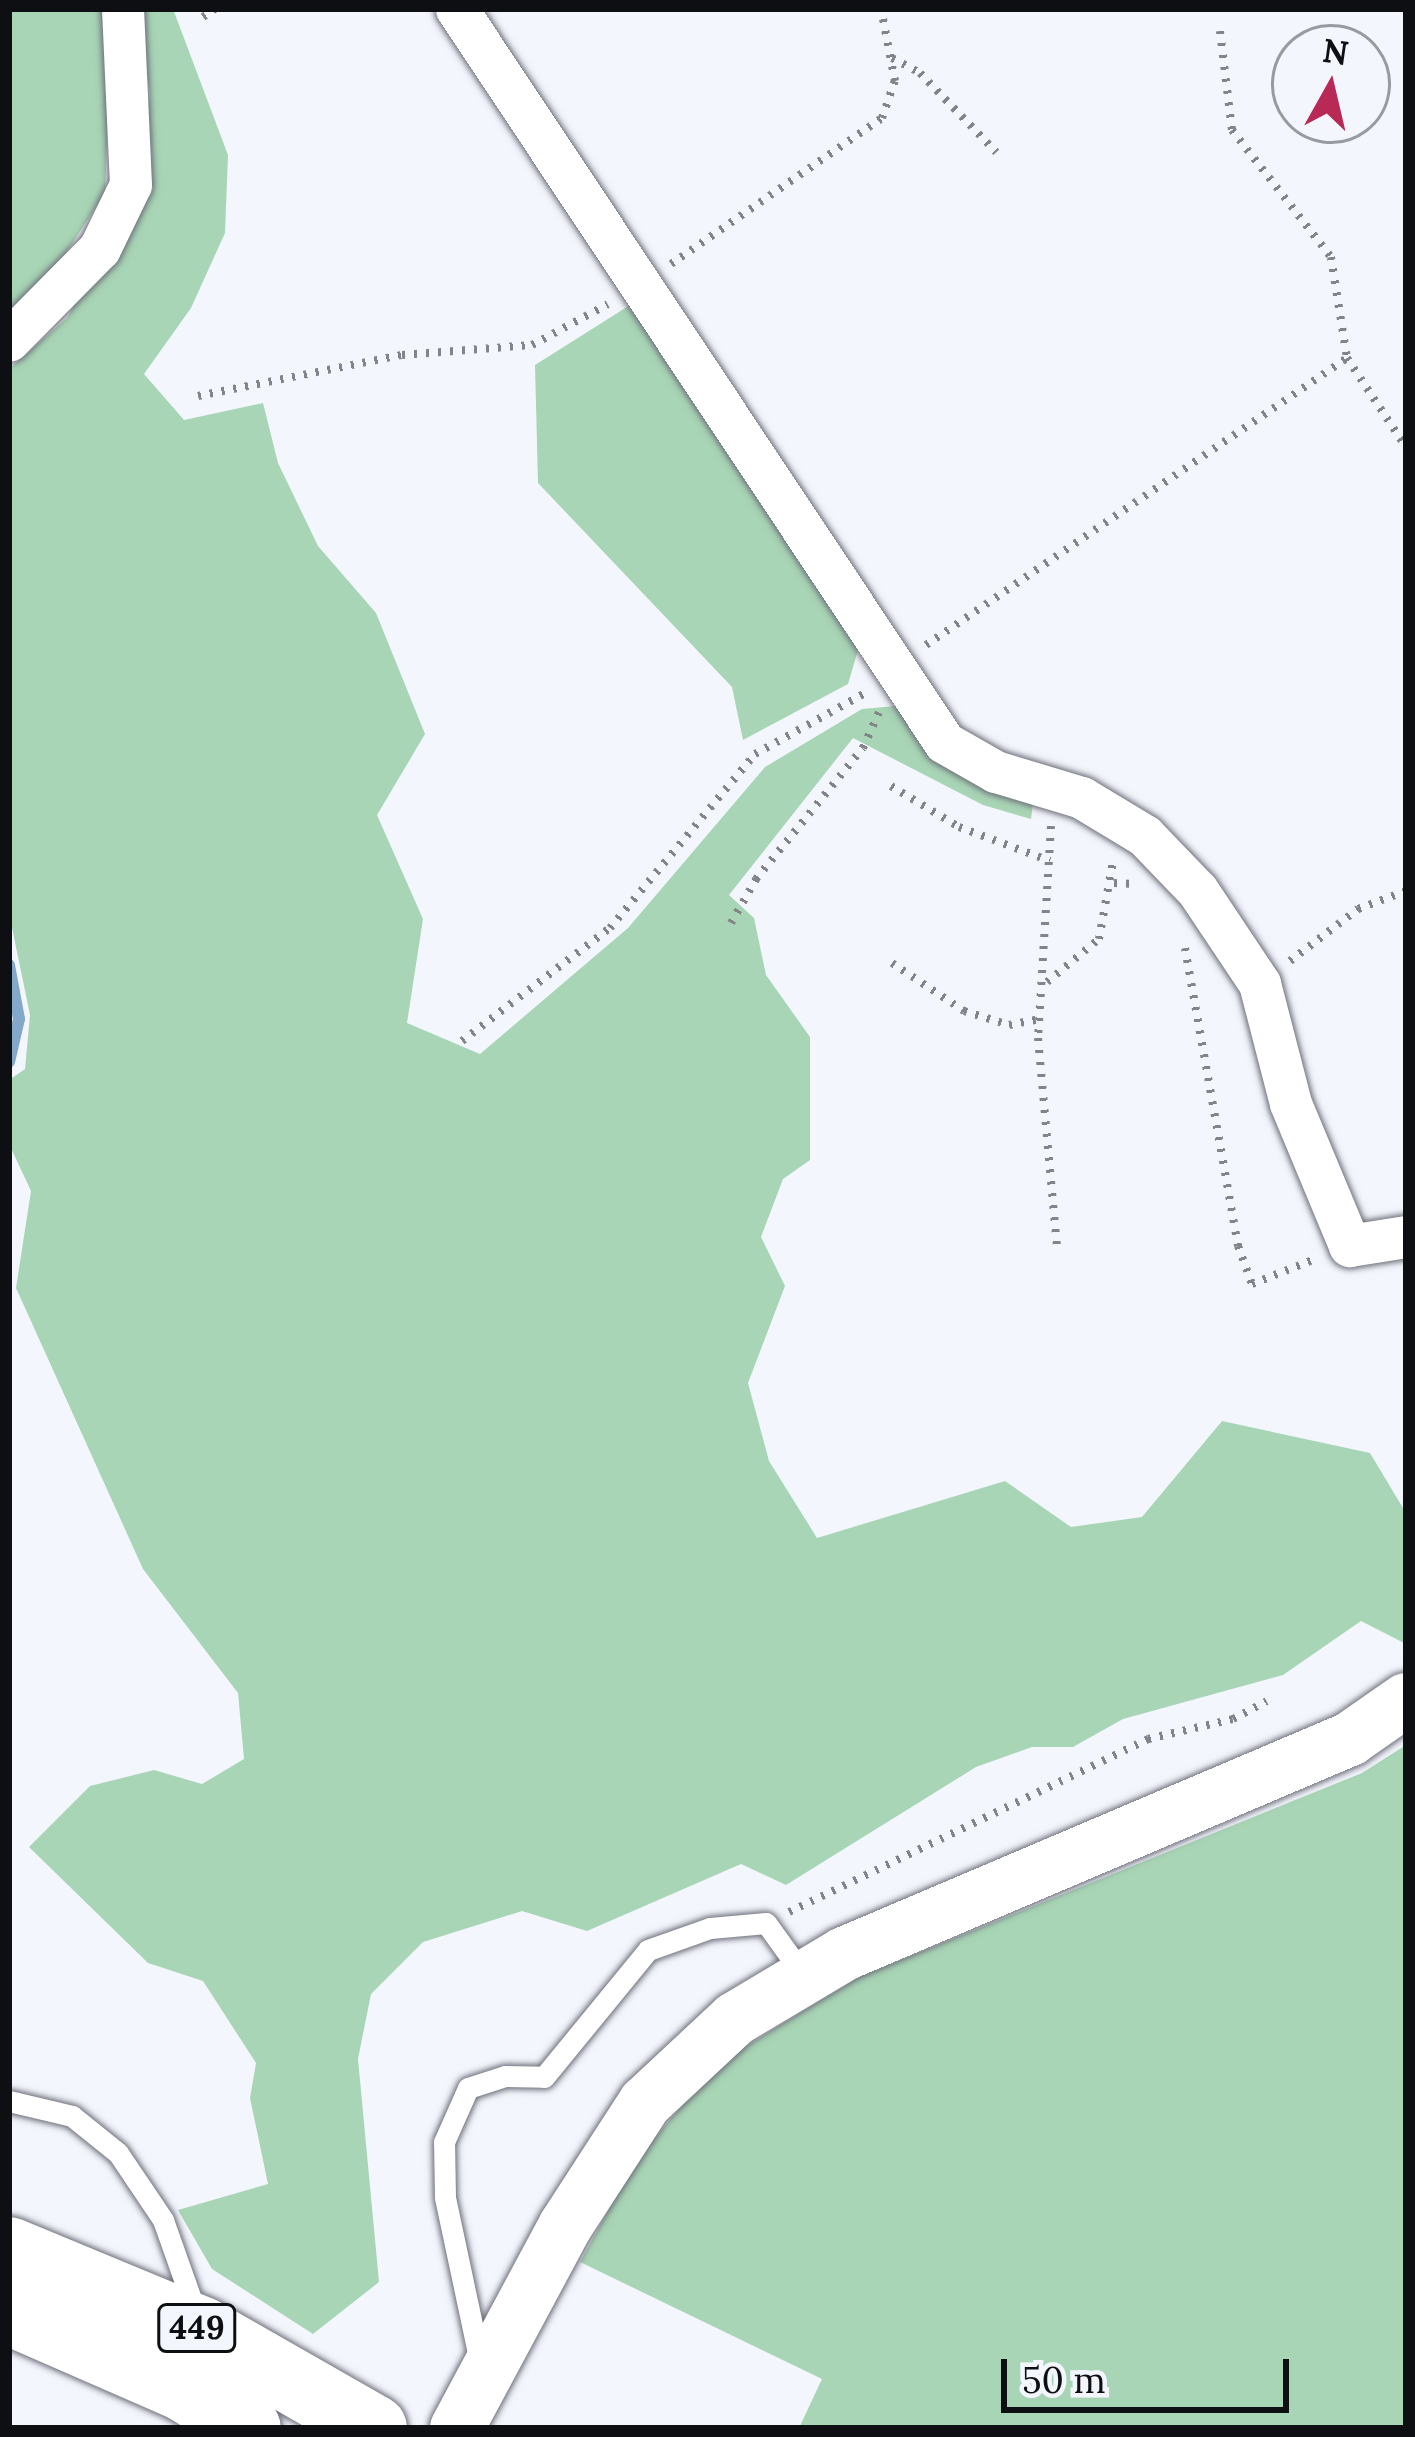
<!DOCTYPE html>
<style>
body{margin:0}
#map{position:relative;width:1415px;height:2437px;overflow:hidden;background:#f4f6fd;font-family:Lora,serif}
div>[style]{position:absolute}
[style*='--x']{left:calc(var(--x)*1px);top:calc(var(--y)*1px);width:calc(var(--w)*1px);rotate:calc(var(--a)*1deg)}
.forest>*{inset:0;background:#a8d5b5}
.stream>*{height:12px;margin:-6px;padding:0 6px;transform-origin:6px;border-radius:6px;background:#84a8ca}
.path>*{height:8px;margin-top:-4px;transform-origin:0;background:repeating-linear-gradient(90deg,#828489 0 3px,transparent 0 12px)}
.roads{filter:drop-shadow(0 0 3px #6e707b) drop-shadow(0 0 3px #6e707b)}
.service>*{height:21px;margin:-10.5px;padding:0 10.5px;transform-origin:10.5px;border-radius:10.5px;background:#fff}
.minor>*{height:42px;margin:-21px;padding:0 21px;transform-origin:21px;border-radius:21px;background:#fff}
.tertiary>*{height:54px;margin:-27px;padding:0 27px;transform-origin:27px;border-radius:27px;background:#fff}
.trunk>*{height:66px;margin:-33px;padding:0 33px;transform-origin:33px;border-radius:33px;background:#fff}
span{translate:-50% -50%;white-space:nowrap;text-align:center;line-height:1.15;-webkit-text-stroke:12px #f4f6fd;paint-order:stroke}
.shield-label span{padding:3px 9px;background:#f4f6fd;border:3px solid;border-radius:9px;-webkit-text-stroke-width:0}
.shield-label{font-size:33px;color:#0e0f13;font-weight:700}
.frame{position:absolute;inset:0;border:12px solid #0e0f13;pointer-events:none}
.north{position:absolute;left:1271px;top:24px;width:120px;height:120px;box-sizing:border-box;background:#f4f6fd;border:3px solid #989a9f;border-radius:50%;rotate:8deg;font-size:33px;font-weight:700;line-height:48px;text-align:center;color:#0e0f13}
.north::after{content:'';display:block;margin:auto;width:42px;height:54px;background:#b82956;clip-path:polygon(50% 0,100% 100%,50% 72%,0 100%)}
.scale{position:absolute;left:1001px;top:2359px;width:288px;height:54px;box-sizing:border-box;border:6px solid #0e0f13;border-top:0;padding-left:15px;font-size:36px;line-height:42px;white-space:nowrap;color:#0e0f13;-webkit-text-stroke:9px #f4f6fd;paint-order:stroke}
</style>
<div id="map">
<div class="forest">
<div style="clip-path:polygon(9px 9px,107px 9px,109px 92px,105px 193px,66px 253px,9px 311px)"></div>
<div style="clip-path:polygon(135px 9px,173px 9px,228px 155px,225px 233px,191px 308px,144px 374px,184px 420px,263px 403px,278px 463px,318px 546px,376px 613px,425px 734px,377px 815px,423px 919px,407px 1023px,480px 1054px,628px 928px,765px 767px,862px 709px,896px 706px,1033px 803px,1031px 819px,983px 805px,853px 738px,729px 895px,754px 918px,766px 975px,810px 1037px,810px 1160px,783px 1179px,761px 1237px,785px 1286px,748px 1383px,769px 1461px,817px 1538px,1005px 1481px,1071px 1527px,1142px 1517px,1222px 1421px,1370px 1453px,1406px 1513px,1406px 1644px,1361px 1621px,1283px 1675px,1123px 1719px,1073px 1747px,1032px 1747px,976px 1767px,786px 1885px,741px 1864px,587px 1931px,522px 1911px,423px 1942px,371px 1994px,358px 2059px,379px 2282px,313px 2334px,212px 2269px,178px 2210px,268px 2184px,250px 2098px,256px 2063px,203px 1981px,148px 1963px,29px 1847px,90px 1786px,154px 1770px,202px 1784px,244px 1759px,238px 1693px,143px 1569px,16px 1288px,31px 1191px,9px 1144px,9px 1080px,25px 1069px,30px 1015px,9px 913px,9px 369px,67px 318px,137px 192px,150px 93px)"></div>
<div style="clip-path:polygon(630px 305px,858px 650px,848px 684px,743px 740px,732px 687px,538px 483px,535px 365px)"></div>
<div style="clip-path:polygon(1406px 1745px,1406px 2428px,799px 2428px,822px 2379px,580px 2262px,636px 2160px,717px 2064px,859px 1977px,1362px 1773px)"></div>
</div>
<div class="stream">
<div style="--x:9;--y:965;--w:55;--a:79.5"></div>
<div style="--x:19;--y:1019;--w:44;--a:103.1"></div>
</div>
<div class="path">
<div style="--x:203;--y:17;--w:14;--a:-34"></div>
<div style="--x:1220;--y:31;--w:100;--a:83.1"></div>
<div style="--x:1232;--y:130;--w:161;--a:52.1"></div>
<div style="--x:1331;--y:257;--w:102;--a:81"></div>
<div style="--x:1347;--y:358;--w:107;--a:56.5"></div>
<div style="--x:892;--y:58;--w:32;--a:28"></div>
<div style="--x:920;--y:73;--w:110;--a:46.1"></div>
<div style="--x:671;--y:264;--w:257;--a:-34.7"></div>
<div style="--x:882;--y:118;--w:39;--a:-71"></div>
<div style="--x:895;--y:81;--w:73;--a:-101"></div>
<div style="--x:198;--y:396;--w:208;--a:-11.4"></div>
<div style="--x:402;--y:355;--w:130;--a:-4.4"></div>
<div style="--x:532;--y:345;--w:86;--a:-28.3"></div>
<div style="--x:926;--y:645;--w:510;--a:-34.28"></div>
<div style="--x:891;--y:786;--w:79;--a:31.1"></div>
<div style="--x:959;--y:827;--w:97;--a:20.5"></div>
<div style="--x:1051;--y:826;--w:212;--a:93.5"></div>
<div style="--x:1038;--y:1038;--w:209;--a:84.8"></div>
<div style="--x:1114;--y:883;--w:20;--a:3"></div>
<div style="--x:731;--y:923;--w:51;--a:-60.4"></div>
<div style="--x:756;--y:879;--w:169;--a:-50.8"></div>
<div style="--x:863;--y:748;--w:39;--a:-66"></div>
<div style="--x:1185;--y:948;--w:303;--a:79.9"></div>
<div style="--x:1238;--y:1246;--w:40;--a:69.8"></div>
<div style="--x:1252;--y:1284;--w:68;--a:-21.6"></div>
<div style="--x:1290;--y:961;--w:86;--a:-37.4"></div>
<div style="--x:1358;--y:909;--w:51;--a:-20.6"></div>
<div style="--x:892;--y:963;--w:87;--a:33.7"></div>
<div style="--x:964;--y:1011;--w:47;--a:17.3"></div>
<div style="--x:1009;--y:1025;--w:33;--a:-11"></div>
<div style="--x:1047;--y:982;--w:67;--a:-39.6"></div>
<div style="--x:1099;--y:939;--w:79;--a:-79.8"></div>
<div style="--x:462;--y:1041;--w:186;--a:-37.4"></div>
<div style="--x:610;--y:928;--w:226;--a:-50.2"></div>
<div style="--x:755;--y:754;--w:126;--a:-29"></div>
<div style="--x:789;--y:1912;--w:399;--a:-25.7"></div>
<div style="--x:1148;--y:1739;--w:87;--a:-13.2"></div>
<div style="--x:1233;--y:1719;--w:38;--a:-28"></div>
</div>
<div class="roads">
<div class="service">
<div style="--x:9;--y:2101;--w:65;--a:13.4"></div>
<div style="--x:72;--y:2116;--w:59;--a:38.8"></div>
<div style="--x:118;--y:2153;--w:81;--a:56.1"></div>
<div style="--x:163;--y:2220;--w:99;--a:70.5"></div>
<div style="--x:481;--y:2367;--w:174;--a:-102"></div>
<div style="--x:445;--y:2197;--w:55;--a:-91"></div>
<div style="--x:444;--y:2142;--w:59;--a:-66"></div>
<div style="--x:468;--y:2088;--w:39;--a:-18"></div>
<div style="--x:505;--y:2076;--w:39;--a:1"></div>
<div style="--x:544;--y:2077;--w:164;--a:-50.7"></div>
<div style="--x:648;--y:1950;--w:66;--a:-19.5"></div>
<div style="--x:710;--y:1928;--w:56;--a:-5.1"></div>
<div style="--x:766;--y:1923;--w:67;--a:54.2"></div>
</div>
<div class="minor">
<div style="--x:457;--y:9;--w:881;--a:56.38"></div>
<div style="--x:945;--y:743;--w:59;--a:29.6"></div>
<div style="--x:996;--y:772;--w:90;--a:16.8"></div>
<div style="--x:1082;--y:798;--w:74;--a:31.1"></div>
<div style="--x:1145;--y:836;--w:76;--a:46.1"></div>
<div style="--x:1198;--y:891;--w:112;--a:56.3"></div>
<div style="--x:1260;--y:984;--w:124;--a:75.5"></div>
<div style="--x:1291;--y:1104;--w:154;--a:67.4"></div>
<div style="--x:1350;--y:1246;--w:57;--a:-9.1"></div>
<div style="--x:9;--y:341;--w:129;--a:-45.3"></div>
<div style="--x:100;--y:249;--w:71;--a:-64.2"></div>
<div style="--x:131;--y:185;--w:176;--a:-92.6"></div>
</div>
<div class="tertiary">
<div style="--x:457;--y:2428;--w:230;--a:-61.8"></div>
<div style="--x:566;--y:2225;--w:145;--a:-57.1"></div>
<div style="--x:645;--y:2103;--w:123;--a:-43"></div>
<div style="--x:735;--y:2019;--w:127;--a:-30.8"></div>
<div style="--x:844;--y:1954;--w:550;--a:-23.02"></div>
<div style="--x:1350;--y:1739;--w:68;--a:-34.9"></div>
</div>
<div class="trunk">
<div style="--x:9;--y:2250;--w:209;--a:22.5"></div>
<div style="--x:202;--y:2330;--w:198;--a:29.7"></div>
<div style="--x:9;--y:2312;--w:190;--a:23.6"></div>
<div style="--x:183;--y:2388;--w:76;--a:31.6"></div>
</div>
</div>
<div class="shield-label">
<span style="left:197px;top:2328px">449</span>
</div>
<div class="frame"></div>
<div class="north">N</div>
<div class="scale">50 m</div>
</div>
